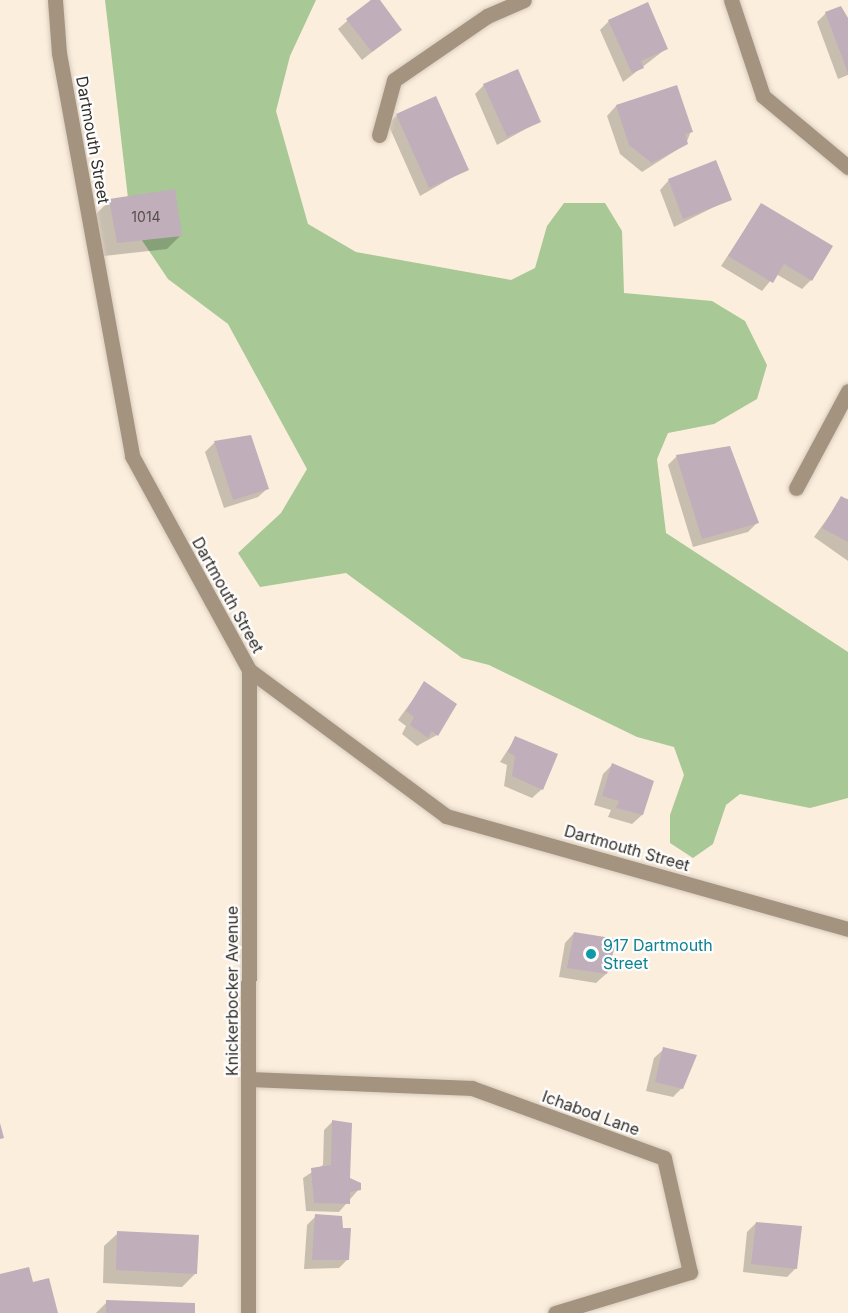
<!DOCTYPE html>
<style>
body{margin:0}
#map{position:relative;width:848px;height:1313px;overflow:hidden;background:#fbeedd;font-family:Inter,sans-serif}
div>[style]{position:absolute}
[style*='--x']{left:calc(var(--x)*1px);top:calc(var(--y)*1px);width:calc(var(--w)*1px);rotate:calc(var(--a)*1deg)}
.forest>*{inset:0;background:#a8c895}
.shadow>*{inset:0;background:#0003}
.building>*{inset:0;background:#c0aeba}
.roads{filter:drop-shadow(0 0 2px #d7cbbc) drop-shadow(0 0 2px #d7cbbc)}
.minor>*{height:15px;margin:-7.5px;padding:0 7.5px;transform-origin:7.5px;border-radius:7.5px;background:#a4937f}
.dots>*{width:16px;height:16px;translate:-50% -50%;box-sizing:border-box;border:3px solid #fdfdfd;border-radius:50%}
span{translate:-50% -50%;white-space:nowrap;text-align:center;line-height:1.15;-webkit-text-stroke:4.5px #fdfdfd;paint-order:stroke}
.number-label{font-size:14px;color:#564d4c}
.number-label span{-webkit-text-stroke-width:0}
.street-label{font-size:16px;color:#322d27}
.culture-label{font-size:16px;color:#0d838f}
.left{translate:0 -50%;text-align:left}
</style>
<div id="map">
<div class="forest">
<div style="clip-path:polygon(105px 0,316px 0,290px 56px,276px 111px,308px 224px,356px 252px,511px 280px,535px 268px,547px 226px,564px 203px,605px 203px,622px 231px,624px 293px,712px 301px,745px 321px,767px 365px,757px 399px,714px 424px,668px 433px,657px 459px,666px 533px,848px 652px,848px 798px,810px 808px,740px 794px,726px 805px,713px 844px,693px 858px,670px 843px,670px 815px,684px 775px,674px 747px,637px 737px,489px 665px,462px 658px,346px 573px,260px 587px,238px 553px,281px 513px,307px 469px,228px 324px,168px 279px,131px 224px)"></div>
</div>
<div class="shadow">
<div style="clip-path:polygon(379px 0,400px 30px,362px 60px,338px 29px,371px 0)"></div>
<div style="clip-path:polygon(826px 13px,848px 20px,848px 75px,838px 79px,817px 22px)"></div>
<div style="clip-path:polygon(609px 21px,667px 48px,623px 82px,600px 30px)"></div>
<div style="clip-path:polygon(484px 85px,540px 121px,497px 145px,475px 94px)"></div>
<div style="clip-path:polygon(676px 87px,691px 131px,686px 144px,642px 172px,620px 154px,607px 116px,616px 106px)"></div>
<div style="clip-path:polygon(397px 115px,467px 169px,420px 196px,388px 124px)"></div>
<div style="clip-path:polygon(669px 180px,730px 199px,674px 227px,660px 190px)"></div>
<div style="clip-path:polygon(110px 200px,181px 235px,167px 249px,104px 256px,96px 214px)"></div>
<div style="clip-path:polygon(761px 205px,811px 280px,802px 289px,776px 274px,762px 291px,721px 266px)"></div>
<div style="clip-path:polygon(250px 437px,268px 488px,258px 497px,224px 508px,205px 452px,214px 443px)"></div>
<div style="clip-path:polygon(677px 456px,757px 523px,748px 532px,693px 547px,668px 465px)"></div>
<div style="clip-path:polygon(842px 498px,848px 499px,848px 561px,814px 537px)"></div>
<div style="clip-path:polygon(425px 683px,437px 735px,417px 746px,402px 734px,406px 726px,398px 720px)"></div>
<div style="clip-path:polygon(516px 737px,542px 789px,532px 798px,504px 786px,507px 765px,500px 762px)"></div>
<div style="clip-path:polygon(612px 765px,652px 782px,642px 815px,632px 824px,608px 817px,611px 810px,594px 805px,603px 774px)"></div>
<div style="clip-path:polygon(574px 933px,606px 974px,596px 983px,559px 977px,565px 943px)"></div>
<div style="clip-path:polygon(664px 1049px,682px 1088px,673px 1097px,646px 1091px,654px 1058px)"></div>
<div style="clip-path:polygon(333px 1121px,348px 1179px,359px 1189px,339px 1212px,306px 1211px,303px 1178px,323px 1165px,324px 1130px)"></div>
<div style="clip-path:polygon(316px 1216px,341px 1230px,348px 1259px,339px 1268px,304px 1269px,307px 1225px)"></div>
<div style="clip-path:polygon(756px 1223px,796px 1268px,787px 1277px,743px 1272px,747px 1232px)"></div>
<div style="clip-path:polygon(118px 1233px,196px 1273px,182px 1287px,103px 1283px,104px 1246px)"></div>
<div style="clip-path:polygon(107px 1302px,193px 1313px,96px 1313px)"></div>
</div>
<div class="building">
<div style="clip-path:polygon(371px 0,380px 0,402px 30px,372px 52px,346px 19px)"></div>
<div style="clip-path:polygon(648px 2px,668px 49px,641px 61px,644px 68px,632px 73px,608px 20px)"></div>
<div style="clip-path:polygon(841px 6px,848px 18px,848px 73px,825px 12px)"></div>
<div style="clip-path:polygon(518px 69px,541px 122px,507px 137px,483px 84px)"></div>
<div style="clip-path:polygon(677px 85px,693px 132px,685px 134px,688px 144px,652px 163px,629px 145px,616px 105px)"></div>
<div style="clip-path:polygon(436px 96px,469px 170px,429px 188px,396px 114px)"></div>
<div style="clip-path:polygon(716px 160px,732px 200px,683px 219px,668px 179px)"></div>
<div style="clip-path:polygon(175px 189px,182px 236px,117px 243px,109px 199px)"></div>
<div style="clip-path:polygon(761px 203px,833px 246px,812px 281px,784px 264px,773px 283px,728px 256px)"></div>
<div style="clip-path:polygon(251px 435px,269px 489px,233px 500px,214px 441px)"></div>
<div style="clip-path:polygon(730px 446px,759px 523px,702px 539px,676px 455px)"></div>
<div style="clip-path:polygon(841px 496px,848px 500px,848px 542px,822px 528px)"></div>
<div style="clip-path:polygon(424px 681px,457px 704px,438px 736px,432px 731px,428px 738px,410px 725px,414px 717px,406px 711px)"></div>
<div style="clip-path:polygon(515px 736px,558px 754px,543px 790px,512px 776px,515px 756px,508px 752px)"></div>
<div style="clip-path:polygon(612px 763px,654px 781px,643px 815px,616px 808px,619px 801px,602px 796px)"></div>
<div style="clip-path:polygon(574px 932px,617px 939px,607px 974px,567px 968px)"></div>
<div style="clip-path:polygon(663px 1047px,697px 1055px,683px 1089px,655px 1082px)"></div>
<div style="clip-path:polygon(332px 1120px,352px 1123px,350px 1178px,361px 1183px,361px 1190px,350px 1192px,350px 1204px,314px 1203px,311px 1168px,331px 1165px)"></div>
<div style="clip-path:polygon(0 1123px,4px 1138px,0 1139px)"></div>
<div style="clip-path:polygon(315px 1214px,342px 1216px,343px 1228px,351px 1228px,349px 1260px,312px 1260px)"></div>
<div style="clip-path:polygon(756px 1222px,802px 1226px,797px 1269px,751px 1264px)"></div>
<div style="clip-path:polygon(117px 1231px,199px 1235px,197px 1274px,116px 1270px)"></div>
<div style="clip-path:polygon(29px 1267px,33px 1282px,49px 1278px,58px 1313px,0 1313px,0 1274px)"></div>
<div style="clip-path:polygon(106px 1300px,195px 1303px,195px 1313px,106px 1313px)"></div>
</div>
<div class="roads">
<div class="minor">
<div style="--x:55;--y:0;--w:53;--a:85.7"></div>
<div style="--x:59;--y:53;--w:410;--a:79.7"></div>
<div style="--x:132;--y:456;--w:244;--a:61.3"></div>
<div style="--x:249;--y:670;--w:245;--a:36.5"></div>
<div style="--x:446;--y:816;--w:418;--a:15.7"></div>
<div style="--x:731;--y:0;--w:101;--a:71.6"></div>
<div style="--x:763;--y:96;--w:111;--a:39.9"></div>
<div style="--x:379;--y:135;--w:57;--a:-74.7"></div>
<div style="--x:394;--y:80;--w:113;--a:-34.5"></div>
<div style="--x:487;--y:16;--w:40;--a:-23.4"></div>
<div style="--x:796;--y:488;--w:110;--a:-61.8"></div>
<div style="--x:250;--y:1079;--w:222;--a:2.3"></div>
<div style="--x:472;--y:1088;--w:204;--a:20"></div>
<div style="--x:664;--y:1158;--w:117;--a:77.2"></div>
<div style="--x:690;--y:1272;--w:141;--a:163.1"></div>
<div style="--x:248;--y:1313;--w:643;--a:-89.91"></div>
</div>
</div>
<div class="dots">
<div style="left:591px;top:954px;background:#0f9aa8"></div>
</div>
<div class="number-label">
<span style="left:146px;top:217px">1014</span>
</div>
<div class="street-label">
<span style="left:93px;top:140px;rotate:80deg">Dartmouth Street</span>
<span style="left:228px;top:595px;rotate:61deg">Dartmouth Street</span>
<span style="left:627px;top:848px;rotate:16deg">Dartmouth Street</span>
<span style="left:232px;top:991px;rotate:-90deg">Knickerbocker Avenue</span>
<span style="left:591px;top:1113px;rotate:20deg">Ichabod Lane</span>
</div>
<div class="culture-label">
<span class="left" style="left:603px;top:954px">917 Dartmouth<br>Street</span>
</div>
</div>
